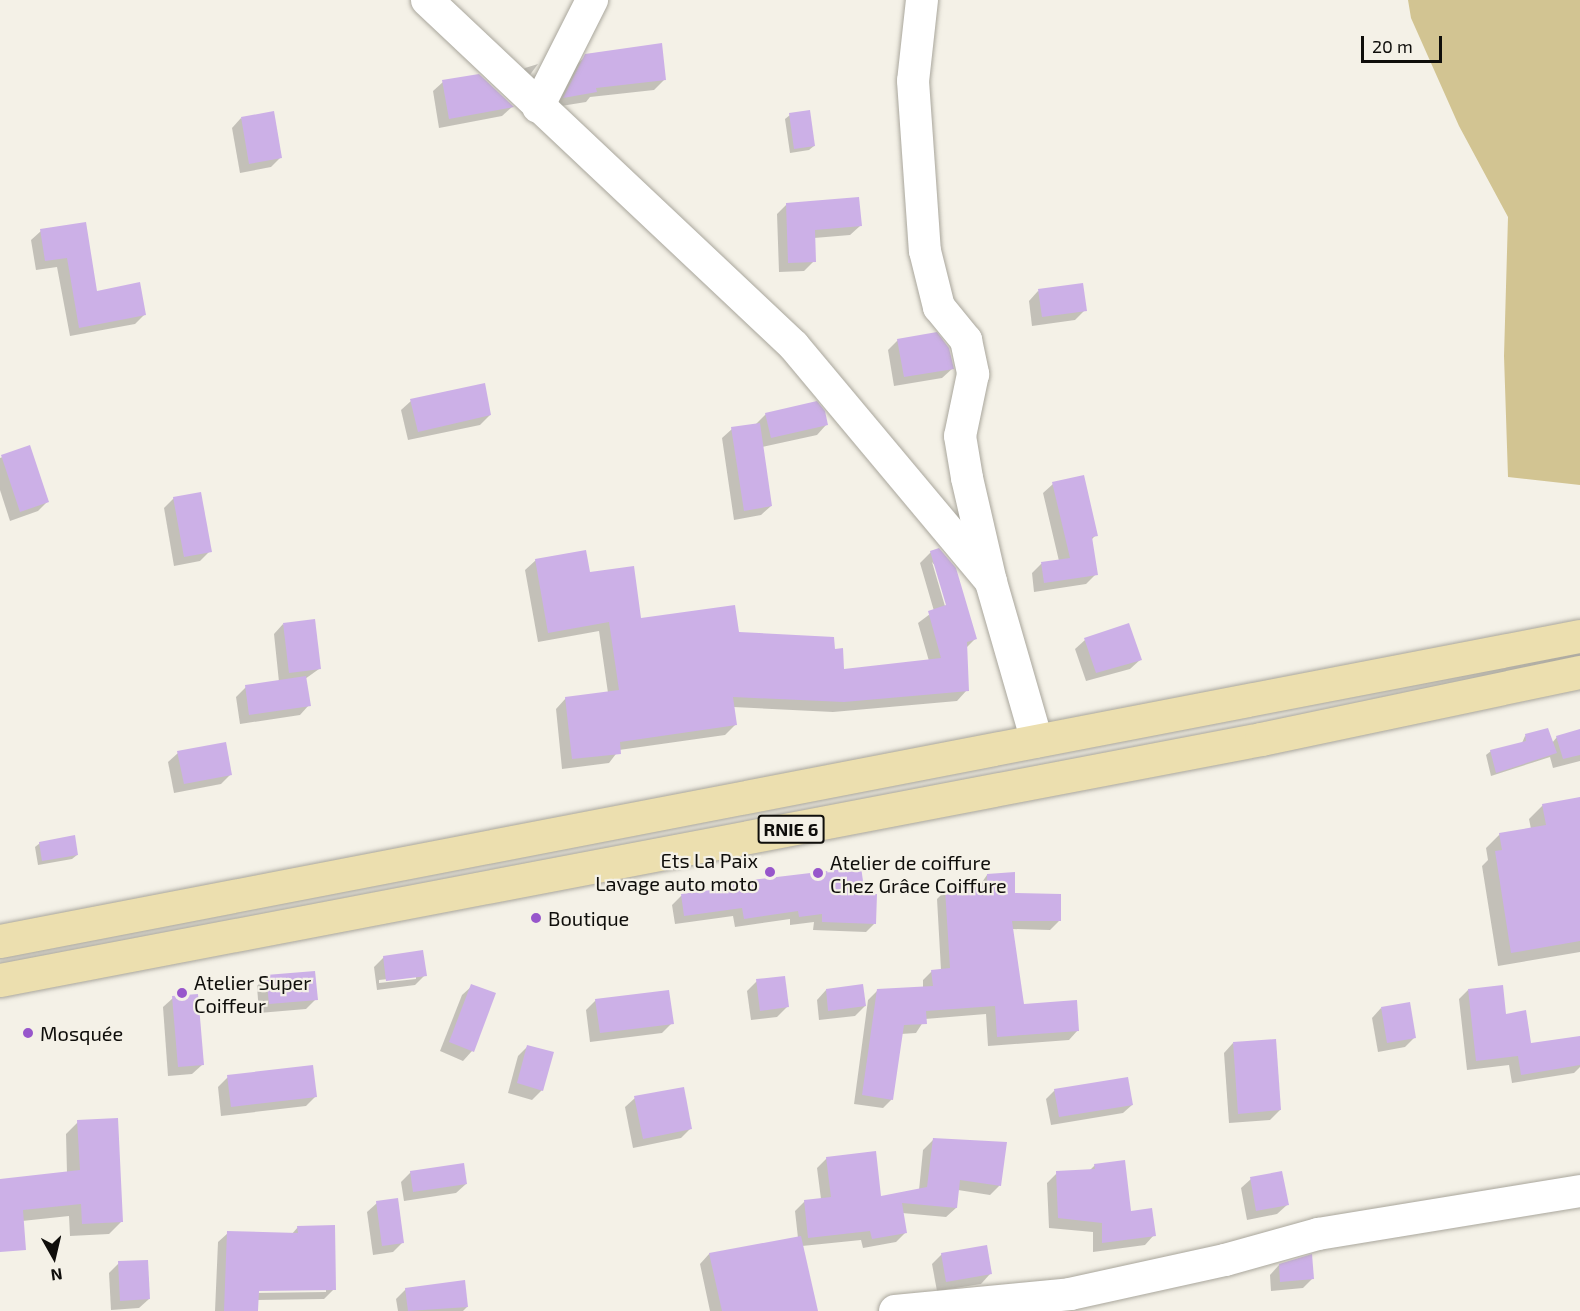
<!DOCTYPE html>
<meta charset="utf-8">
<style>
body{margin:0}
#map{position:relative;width:1580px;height:1311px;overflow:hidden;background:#f4f1e7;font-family:"Exo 2",sans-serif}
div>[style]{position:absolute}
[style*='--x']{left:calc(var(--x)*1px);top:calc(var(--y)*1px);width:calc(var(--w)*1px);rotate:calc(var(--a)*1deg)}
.green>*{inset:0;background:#d2c492}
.shadow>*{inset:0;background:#0003}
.building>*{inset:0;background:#ccb0e7}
.roads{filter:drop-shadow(0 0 2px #a9a69c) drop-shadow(0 0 2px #a9a69c)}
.minor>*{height:32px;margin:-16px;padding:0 16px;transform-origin:16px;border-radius:16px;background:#fff}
.major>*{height:33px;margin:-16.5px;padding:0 16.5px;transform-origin:16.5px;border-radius:16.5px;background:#ecdfaf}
.dots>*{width:16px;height:16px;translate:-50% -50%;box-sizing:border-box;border:3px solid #f4f1e7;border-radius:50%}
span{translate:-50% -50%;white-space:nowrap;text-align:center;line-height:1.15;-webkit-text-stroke:4.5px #f4f1e7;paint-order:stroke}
.shield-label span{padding:2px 4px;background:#f4f1e7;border:2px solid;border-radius:4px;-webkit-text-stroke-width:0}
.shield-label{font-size:18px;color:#0f0e0b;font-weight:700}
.poi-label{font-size:20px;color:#0f0e0b}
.right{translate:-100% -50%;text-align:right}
.left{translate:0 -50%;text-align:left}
.north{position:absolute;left:24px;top:1227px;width:60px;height:60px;-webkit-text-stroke:4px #f4f1e7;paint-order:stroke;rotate:172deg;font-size:16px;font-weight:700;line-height:24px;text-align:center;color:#0f0e0b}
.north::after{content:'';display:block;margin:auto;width:21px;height:27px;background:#0f0e0b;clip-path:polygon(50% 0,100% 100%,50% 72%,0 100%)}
.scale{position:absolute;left:1361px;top:36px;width:81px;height:27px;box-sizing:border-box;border:3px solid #0f0e0b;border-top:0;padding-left:8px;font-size:18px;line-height:21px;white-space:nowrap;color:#0f0e0b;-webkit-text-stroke:4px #f4f1e7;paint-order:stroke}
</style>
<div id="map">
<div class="green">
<div style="clip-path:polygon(1408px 0,1580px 0,1580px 485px,1508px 477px,1504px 356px,1508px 217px,1459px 126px,1411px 18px)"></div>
</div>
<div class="shadow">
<div style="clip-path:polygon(586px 56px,664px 80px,654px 90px,590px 97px,586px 102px,555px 107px,575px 66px)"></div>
<div style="clip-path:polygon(538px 64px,523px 84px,515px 77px,525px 68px)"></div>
<div style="clip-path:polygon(443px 82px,512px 107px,502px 116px,439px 128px,433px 91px)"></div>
<div style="clip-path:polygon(790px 115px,814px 146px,809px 150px,790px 153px,785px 119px)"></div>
<div style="clip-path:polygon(241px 118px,281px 157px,271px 167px,240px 173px,232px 128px)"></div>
<div style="clip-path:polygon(787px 204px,860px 226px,850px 235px,814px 238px,814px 261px,804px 271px,779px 272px,777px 214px)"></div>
<div style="clip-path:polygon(84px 224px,96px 292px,145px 314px,135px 324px,70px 336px,57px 267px,36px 270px,31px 240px,41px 231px)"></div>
<div style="clip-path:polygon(1038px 291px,1085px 310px,1075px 320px,1032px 326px,1029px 301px)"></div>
<div style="clip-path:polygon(898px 340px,952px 369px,942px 378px,894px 386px,888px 350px)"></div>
<div style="clip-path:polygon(411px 401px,490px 415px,480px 425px,408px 440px,401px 410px)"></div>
<div style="clip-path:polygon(766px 414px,826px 425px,817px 435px,762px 447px,771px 506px,761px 515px,734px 520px,722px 438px,732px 429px,756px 424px)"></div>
<div style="clip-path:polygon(29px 447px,48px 501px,38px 511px,10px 521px,0 490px,0 458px)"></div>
<div style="clip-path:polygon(1053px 484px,1096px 535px,1091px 540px,1096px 574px,1086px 584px,1034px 592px,1032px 573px,1041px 564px,1059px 561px,1043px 493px)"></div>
<div style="clip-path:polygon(174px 498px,210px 551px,200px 561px,174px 566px,164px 508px)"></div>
<div style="clip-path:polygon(evenodd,931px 552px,975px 639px,965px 649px,967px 690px,957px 701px,833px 712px,733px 707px,736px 724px,725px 735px,619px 750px,609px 763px,562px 769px,556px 709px,566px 698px,608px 693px,599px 631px,538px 642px,525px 570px,536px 560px,589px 574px,640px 619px,833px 651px,843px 671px,929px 661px,918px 623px,934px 611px,920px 563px,931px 552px,932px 562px,936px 567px,950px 612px,947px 613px,932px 562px)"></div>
<div style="clip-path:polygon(283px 624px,319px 669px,305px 679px,309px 705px,300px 715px,240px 724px,236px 697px,246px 687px,279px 682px,274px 634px)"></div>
<div style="clip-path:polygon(1085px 640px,1140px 660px,1130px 669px,1086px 681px,1075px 649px)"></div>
<div style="clip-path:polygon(1580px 733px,1580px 761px,1553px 768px,1550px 757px,1491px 776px,1486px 755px,1491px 751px,1522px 743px,1525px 736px,1552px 743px,1557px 737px)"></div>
<div style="clip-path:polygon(178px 753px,230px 775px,221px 784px,174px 793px,168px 762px)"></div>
<div style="clip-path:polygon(1580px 798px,1580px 952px,1498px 966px,1482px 866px,1488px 860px,1486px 848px,1500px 834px,1531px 829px,1529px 819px,1543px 805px)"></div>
<div style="clip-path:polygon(40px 843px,77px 855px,72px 859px,38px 865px,35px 847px)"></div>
<div style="clip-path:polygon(987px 875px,1059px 921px,1050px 930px,1012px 929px,1023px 1005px,1078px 1030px,1069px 1040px,988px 1046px,986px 1014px,925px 1019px,916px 1033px,901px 1034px,892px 1099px,883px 1108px,854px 1104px,868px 1000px,878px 990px,923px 988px,923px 980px,932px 971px,941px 970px,937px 899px,946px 890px,978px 888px)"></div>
<div style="clip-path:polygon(719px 885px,864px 896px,875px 923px,866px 932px,813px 930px,814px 922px,790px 925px,790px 919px,735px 927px,733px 916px,675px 924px,672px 905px,681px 896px,713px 891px)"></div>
<div style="clip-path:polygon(evenodd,384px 957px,425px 975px,415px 985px,377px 990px,374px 967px,384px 957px,416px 976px,416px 979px,379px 983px,379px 980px,416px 976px)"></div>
<div style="clip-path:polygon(267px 976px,316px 999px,306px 1009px,259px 1013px,257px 986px)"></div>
<div style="clip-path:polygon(757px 981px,787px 1007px,777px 1017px,751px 1020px,747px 991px)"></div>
<div style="clip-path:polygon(472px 986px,472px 1051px,463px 1061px,440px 1051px,462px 995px)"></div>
<div style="clip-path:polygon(826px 990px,865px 1006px,855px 1016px,819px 1020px,817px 1000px)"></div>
<div style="clip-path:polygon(1468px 990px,1505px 1015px,1530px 1045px,1580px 1040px,1580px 1067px,1574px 1073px,1512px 1083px,1509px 1065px,1467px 1070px,1459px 999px)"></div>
<div style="clip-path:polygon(173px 998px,202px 1065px,192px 1074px,168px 1076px,163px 1007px)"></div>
<div style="clip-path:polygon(596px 1000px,672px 1023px,662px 1033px,590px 1042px,586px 1010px)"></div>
<div style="clip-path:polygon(1381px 1008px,1415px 1037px,1405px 1047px,1378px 1052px,1372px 1018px)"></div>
<div style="clip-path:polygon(1233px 1043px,1280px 1110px,1270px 1120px,1229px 1123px,1224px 1053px)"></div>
<div style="clip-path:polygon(528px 1046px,542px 1090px,532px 1100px,508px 1093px,518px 1056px)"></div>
<div style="clip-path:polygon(228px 1077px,316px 1096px,306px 1106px,221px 1116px,218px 1087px)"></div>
<div style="clip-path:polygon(1055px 1090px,1132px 1105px,1123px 1113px,1051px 1125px,1046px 1099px)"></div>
<div style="clip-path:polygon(635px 1098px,691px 1128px,681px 1138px,633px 1148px,625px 1107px)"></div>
<div style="clip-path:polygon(78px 1122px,121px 1222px,109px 1234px,70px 1236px,69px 1216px,22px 1221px,0 1237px,0 1180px,67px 1173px,66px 1134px)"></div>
<div style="clip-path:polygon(933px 1140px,1000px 1185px,990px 1195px,958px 1190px,956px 1208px,946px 1217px,902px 1213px,906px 1232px,896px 1242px,863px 1248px,861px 1240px,802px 1246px,817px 1311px,710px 1311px,700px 1264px,709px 1254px,798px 1238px,795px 1211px,805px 1201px,821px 1199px,817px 1168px,827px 1158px,880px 1198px,919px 1190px,923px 1150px)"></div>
<div style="clip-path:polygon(1095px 1165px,1130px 1212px,1154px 1235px,1145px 1245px,1093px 1252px,1093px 1232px,1049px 1228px,1047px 1183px,1057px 1173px,1089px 1171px)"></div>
<div style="clip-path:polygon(411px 1172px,466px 1184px,456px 1193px,404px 1201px,401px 1182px)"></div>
<div style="clip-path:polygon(1251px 1179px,1287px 1205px,1277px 1214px,1247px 1220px,1241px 1188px)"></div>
<div style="clip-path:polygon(377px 1203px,402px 1243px,393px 1252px,373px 1255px,367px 1212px)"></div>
<div style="clip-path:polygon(evenodd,298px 1227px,334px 1289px,324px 1299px,257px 1300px,257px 1311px,215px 1311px,218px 1242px,228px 1233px,291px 1235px,298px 1227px,326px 1289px,326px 1292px,251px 1293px,251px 1290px,326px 1289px)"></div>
<div style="clip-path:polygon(942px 1254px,990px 1274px,981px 1284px,937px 1291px,932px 1264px)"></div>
<div style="clip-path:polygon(119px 1263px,149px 1299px,139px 1308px,111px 1310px,109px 1273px)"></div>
<div style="clip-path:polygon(1279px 1265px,1313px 1278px,1303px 1288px,1271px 1291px,1270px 1275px)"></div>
<div style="clip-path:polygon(406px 1289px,467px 1307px,463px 1311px,398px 1311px,396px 1299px)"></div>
</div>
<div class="building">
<div style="clip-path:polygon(662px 43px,666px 80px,596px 88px,597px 92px,563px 98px,585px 54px)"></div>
<div style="clip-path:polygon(479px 74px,514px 107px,449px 119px,442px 80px)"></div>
<div style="clip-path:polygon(810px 110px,815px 146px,794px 149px,789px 113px)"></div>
<div style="clip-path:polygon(274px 111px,282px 158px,249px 164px,241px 117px)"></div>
<div style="clip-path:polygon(859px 197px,862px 226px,815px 230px,816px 262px,788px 263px,786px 203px)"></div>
<div style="clip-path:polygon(86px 222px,97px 291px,140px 282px,146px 315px,79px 328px,67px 258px,45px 261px,40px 229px)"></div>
<div style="clip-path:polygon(1083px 283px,1087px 311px,1042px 317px,1038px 289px)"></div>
<div style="clip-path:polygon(937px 332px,949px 348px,954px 369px,904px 377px,897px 339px)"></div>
<div style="clip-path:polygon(485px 383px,491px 415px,418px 432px,410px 399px)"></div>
<div style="clip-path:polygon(817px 401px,825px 411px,828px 425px,771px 438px,765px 413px)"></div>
<div style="clip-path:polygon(760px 423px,772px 506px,744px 511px,731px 427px)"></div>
<div style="clip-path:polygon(30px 445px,49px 502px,20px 512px,1px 455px)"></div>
<div style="clip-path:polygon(1084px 475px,1098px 536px,1092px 537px,1098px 575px,1044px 583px,1041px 562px,1070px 558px,1052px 482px)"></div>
<div style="clip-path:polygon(201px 492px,212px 552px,184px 557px,173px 497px)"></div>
<div style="clip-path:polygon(939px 548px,956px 568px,977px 639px,967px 642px,969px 691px,844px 702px,733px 697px,737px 725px,620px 742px,621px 754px,572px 759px,565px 697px,619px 690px,609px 622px,548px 633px,535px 559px,586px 550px,590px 572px,634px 566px,641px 618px,735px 605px,739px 632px,834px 637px,835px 649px,843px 648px,844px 669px,941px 658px,928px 611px,946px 605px,930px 551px)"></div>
<div style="clip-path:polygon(315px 619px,321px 669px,289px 673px,283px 623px)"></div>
<div style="clip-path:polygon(1129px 623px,1142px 660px,1096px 673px,1084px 638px)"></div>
<div style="clip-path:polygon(306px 676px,311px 706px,249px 715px,245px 685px)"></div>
<div style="clip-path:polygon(1548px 728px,1557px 753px,1496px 773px,1490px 750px,1526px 741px,1525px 734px)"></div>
<div style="clip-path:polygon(1580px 729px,1580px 755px,1563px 759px,1556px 736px)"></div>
<div style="clip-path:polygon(226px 742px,232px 775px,184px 784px,177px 751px)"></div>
<div style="clip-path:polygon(1580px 797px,1580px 941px,1511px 953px,1495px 851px,1502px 850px,1499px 833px,1546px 825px,1542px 804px)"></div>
<div style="clip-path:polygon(75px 835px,78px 855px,42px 861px,39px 842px)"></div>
<div style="clip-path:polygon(861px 867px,865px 895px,877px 894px,876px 924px,822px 922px,822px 914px,799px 917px,798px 911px,744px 919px,742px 908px,684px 916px,681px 894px,719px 889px,719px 884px)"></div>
<div style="clip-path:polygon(1015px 872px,1015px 893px,1061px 894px,1061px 921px,1012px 921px,1024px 1004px,1077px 1000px,1079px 1031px,997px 1037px,995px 1006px,926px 1011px,927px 1024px,904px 1025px,893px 1100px,862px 1095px,877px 989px,933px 986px,931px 970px,950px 968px,945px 889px,987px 886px,987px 874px)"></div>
<div style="clip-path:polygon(423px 950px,427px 976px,386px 981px,383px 956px)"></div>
<div style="clip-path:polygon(315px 971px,318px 1000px,269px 1004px,266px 975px)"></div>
<div style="clip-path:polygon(785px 976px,789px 1007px,760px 1011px,756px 979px)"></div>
<div style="clip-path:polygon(471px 984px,496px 993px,474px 1052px,449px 1042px)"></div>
<div style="clip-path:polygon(863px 984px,866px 1006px,828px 1011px,826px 989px)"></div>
<div style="clip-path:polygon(1503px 985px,1506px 1014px,1526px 1010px,1531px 1043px,1580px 1036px,1580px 1065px,1521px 1075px,1518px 1056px,1476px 1061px,1468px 989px)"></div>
<div style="clip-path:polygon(669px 990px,674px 1024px,600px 1033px,595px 999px)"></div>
<div style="clip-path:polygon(198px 994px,204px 1065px,178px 1067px,172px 996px)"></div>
<div style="clip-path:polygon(1410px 1002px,1416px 1038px,1387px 1043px,1381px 1007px)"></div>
<div style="clip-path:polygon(1276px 1039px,1281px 1110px,1238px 1114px,1233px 1042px)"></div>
<div style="clip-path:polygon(527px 1045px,554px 1052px,543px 1091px,517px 1083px)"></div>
<div style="clip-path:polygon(313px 1065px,317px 1097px,231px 1107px,227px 1075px)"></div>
<div style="clip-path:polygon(1128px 1077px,1133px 1105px,1059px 1117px,1054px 1089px)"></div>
<div style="clip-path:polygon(684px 1087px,692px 1129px,643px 1139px,634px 1096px)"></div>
<div style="clip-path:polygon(118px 1118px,123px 1222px,82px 1224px,81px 1204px,23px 1210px,26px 1250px,0 1252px,0 1179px,80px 1170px,77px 1120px)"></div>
<div style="clip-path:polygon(933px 1138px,1007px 1142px,1001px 1186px,960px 1180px,957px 1208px,902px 1203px,907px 1233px,872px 1239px,870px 1231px,808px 1238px,804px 1200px,831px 1197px,826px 1157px,876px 1151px,881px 1196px,927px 1187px)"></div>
<div style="clip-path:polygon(1125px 1160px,1131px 1211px,1152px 1208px,1156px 1236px,1102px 1243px,1102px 1223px,1058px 1218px,1056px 1171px,1095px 1169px,1094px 1164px)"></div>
<div style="clip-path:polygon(464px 1163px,467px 1184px,413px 1192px,410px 1171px)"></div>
<div style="clip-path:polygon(1282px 1171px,1289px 1205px,1256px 1211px,1250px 1177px)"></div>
<div style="clip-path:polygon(398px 1198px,404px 1243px,382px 1246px,376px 1201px)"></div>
<div style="clip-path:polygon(335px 1225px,336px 1290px,259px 1291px,258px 1311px,224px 1311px,227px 1231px,298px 1233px,297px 1226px)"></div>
<div style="clip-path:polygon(801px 1236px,818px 1311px,722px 1311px,709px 1253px)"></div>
<div style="clip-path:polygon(987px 1245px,992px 1274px,946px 1282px,941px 1253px)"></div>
<div style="clip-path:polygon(1312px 1254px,1314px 1279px,1280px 1282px,1279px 1264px)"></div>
<div style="clip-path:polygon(148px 1260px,150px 1299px,120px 1301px,118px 1261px)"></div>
<div style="clip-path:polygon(465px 1280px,468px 1307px,408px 1311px,405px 1288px)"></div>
</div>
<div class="roads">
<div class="minor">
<div style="--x:427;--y:0;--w:504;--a:43.31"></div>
<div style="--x:794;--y:346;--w:307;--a:50.1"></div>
<div style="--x:922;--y:0;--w:81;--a:96.3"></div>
<div style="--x:913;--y:81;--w:170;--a:86"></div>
<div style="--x:925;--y:251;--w:58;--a:76"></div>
<div style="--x:939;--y:307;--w:43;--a:50.7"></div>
<div style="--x:966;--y:340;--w:35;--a:78"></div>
<div style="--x:973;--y:374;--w:63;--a:101.8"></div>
<div style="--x:960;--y:436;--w:43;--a:80.5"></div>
<div style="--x:967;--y:478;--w:107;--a:77"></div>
<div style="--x:991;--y:582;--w:166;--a:73.9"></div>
<div style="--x:538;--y:107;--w:120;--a:-63.2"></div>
<div style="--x:895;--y:1311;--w:176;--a:-5.5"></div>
<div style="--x:1070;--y:1294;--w:159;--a:-12.4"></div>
<div style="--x:1225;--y:1260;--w:97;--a:-15.6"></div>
<div style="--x:1318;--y:1234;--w:266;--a:-9.3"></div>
</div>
<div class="major">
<div style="--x:0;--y:941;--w:1609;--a:-10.93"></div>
<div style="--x:0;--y:980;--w:1284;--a:-10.82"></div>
<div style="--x:1261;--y:739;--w:326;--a:-11.9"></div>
</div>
</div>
<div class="dots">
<div style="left:770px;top:872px;background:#9756cb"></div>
<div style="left:818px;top:873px;background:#9756cb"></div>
<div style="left:536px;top:918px;background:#9756cb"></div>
<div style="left:182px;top:993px;background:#9756cb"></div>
<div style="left:28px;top:1033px;background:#9756cb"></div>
</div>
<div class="shield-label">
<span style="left:791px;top:829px">RNIE 6</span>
</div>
<div class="poi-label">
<span class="right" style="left:758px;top:872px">Ets La Paix<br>Lavage auto moto</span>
<span class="left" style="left:830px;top:874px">Atelier de coiffure<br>Chez Grâce Coiffure</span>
<span class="left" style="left:548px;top:918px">Boutique</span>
<span class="left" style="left:194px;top:994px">Atelier Super<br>Coiffeur</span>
<span class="left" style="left:40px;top:1033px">Mosquée</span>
</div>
<div class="north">N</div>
<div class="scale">20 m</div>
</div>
